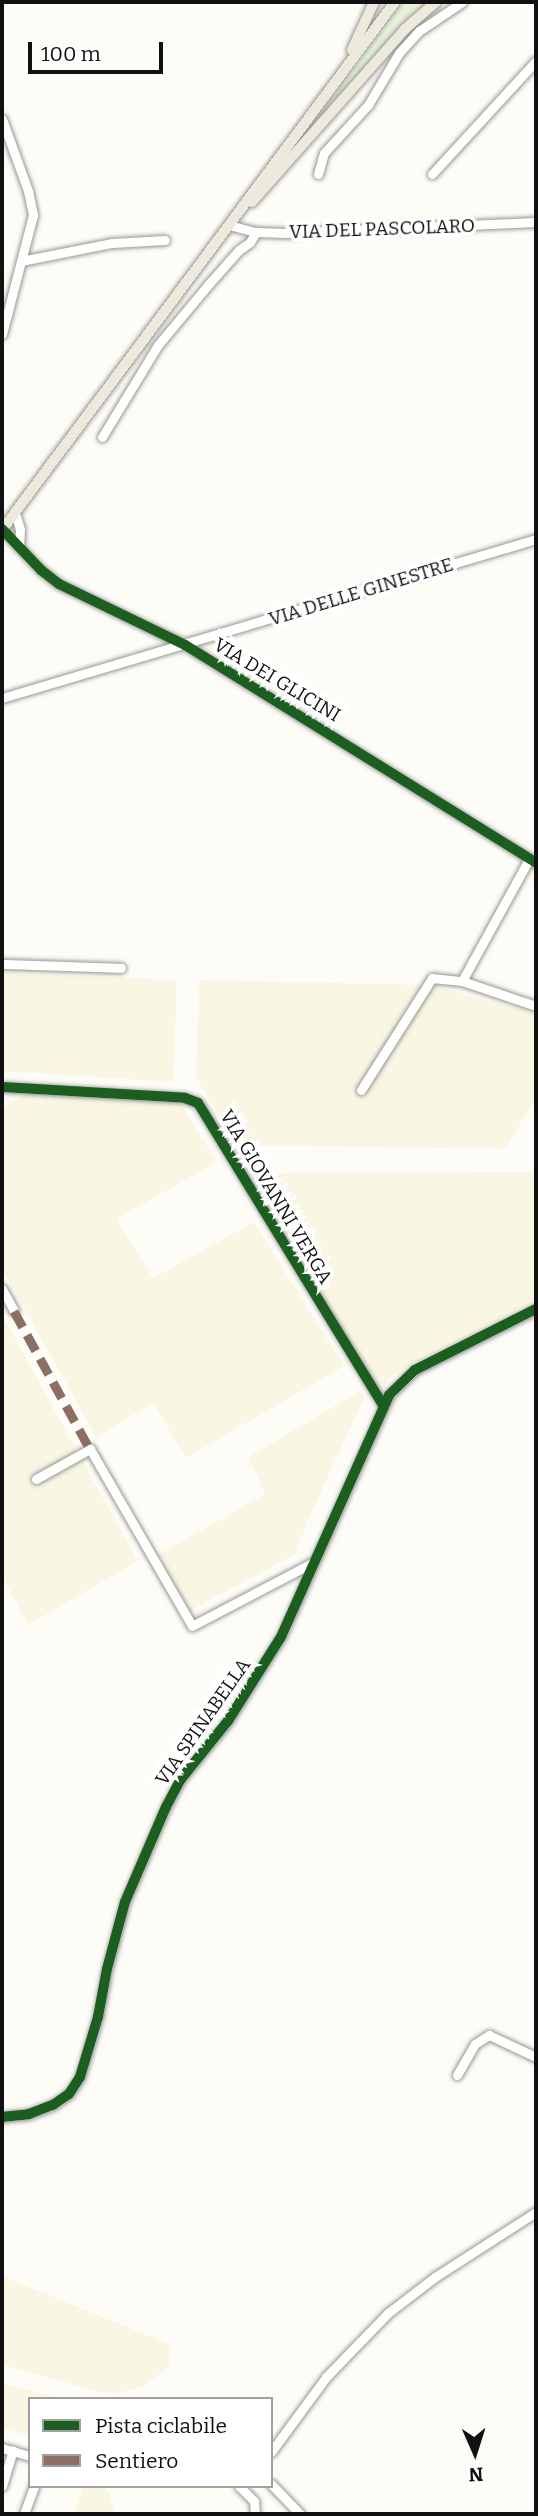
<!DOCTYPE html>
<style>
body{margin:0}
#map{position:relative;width:538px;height:2516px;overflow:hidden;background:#fdfcf7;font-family:Bitter,serif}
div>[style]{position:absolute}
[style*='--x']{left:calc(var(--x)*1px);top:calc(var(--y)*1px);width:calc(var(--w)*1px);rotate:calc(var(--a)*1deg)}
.farmland>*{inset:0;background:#f9f7e4}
.green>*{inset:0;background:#e7f3d7}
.roads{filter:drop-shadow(0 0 2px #979795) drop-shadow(0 0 2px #979795)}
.minor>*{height:9px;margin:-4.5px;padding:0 4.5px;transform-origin:4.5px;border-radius:4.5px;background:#fffffe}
.major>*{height:10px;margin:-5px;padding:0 5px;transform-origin:5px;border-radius:5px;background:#ede9dc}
.quiet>*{height:9px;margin-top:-4.5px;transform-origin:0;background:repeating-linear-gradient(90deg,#8d6e63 0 18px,transparent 0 27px)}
.cycleway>*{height:10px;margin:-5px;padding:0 5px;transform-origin:5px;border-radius:5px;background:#1b5e20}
span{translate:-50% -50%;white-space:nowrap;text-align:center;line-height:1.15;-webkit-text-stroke:7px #fff;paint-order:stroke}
.street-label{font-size:19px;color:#111}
.frame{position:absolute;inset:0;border:4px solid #111;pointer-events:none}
.legend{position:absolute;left:28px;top:2397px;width:245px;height:91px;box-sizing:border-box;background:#fff;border:2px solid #a0a0a0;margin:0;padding:9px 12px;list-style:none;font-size:21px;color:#111}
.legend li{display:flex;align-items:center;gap:14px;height:35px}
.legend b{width:35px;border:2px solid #a0a0a0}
.north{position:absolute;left:440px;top:2418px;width:70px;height:70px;-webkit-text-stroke:5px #fff;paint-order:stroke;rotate:177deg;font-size:19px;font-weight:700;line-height:28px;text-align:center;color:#111}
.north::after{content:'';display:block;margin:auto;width:24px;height:32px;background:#111;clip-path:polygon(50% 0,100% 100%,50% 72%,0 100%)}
.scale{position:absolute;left:28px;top:42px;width:135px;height:32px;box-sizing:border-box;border:4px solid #111;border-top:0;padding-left:9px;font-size:21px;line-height:24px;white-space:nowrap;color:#111;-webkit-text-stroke:5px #fff;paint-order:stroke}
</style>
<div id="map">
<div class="farmland">
<div style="clip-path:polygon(2px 973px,177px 980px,173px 1082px,2px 1071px)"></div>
<div style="clip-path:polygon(199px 980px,431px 985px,536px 1014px,536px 1098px,505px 1149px,236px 1145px,196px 1077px)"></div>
<div style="clip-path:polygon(27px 1094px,180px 1103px,217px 1162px,116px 1219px,153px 1278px,254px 1222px,344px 1366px,186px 1458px,153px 1403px,96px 1437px,2px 1268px,2px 1108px)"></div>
<div style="clip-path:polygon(536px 1172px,536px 1301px,409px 1365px,389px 1379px,380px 1393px,253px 1173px)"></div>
<div style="clip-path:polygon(2px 1315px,138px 1561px,28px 1625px,2px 1576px)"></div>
<div style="clip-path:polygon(360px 1391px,365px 1396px,307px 1522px,296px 1554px,185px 1613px,158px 1555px,265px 1494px,249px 1457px)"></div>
<div style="clip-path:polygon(2px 2276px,169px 2344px,170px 2366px,143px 2386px,119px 2393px,100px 2392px,2px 2365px)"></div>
<div style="clip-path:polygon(2px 2383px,64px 2399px,30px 2399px,30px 2435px,2px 2429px)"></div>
<div style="clip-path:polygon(84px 2486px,102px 2486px,110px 2494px,114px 2514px,74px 2514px)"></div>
</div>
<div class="green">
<div style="clip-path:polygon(403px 2px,431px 2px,290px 154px,384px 29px)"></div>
</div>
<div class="roads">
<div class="minor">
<div style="--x:2;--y:119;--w:77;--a:70.1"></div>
<div style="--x:28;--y:191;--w:25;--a:78"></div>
<div style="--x:33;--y:215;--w:123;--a:104.6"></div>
<div style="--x:318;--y:174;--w:22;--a:-74"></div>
<div style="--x:324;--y:153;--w:65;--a:-47.5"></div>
<div style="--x:368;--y:105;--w:61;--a:-59.2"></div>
<div style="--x:399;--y:53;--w:30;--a:-48"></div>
<div style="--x:419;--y:31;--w:52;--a:-34"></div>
<div style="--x:432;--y:174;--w:154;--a:-47.4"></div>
<div style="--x:229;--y:225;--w:28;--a:15"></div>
<div style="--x:256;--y:232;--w:30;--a:2"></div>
<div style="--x:286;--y:233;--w:250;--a:-2.5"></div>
<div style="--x:21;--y:261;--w:93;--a:-11.2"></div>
<div style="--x:112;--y:243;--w:53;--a:-3.2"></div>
<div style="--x:102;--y:437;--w:108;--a:-58.7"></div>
<div style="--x:158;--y:345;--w:77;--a:-50.3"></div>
<div style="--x:207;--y:286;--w:48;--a:-48.4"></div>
<div style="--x:239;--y:250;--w:14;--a:-36"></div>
<div style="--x:250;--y:242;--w:12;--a:-59"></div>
<div style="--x:15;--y:513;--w:17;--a:73"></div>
<div style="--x:20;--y:529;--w:17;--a:93"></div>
<div style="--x:2;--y:529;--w:57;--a:46.4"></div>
<div style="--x:41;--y:570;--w:23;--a:38"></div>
<div style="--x:59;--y:584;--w:140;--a:25.8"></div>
<div style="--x:185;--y:645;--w:413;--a:31.8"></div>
<div style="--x:2;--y:698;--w:557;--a:-16.58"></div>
<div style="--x:2;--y:964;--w:119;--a:1.9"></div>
<div style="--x:462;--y:981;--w:139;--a:-61.2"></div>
<div style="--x:2;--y:1087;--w:183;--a:3.4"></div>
<div style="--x:185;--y:1098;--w:14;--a:21"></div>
<div style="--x:198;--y:1103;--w:356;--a:58.5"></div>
<div style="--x:361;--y:1090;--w:133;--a:-57.6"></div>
<div style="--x:432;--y:978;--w:30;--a:6"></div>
<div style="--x:462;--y:981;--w:78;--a:18.7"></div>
<div style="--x:2;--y:1289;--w:25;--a:61"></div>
<div style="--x:36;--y:1479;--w:62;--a:-29.1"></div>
<div style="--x:90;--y:1449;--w:204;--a:60"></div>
<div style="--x:192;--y:1626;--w:138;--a:-27.7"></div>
<div style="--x:457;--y:2075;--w:36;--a:-60"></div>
<div style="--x:475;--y:2044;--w:17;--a:-33"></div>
<div style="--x:489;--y:2035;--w:52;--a:25.1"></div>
<div style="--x:2;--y:2117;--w:27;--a:-6"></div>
<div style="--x:29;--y:2114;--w:26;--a:-21"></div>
<div style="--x:53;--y:2105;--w:19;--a:-35"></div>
<div style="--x:69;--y:2094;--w:20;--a:-57"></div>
<div style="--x:80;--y:2077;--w:63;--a:-73.3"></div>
<div style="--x:98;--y:2017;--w:49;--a:-79.4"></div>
<div style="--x:107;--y:1969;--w:69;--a:-75"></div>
<div style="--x:125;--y:1902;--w:103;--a:-66.7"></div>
<div style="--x:166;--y:1807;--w:32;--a:-62"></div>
<div style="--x:181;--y:1779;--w:75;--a:-51"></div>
<div style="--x:228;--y:1721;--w:99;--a:-57.8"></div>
<div style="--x:281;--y:1637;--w:265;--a:-65.9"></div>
<div style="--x:389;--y:1395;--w:36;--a:-44"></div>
<div style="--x:415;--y:1370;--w:136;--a:-26.8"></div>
<div style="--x:2;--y:2448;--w:29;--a:16"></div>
<div style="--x:271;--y:2452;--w:93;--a:-53.7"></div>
<div style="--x:326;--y:2377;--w:89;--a:-45.9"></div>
<div style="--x:388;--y:2313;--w:59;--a:-37.5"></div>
<div style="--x:435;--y:2277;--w:120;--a:-32.8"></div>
<div style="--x:271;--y:2484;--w:42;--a:46"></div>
<div style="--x:2;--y:2486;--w:37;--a:-73"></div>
<div style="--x:239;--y:2486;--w:21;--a:45"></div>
<div style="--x:254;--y:2501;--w:13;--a:86"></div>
<div style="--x:24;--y:2514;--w:30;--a:-70"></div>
</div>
<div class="major">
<div style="--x:352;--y:50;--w:53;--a:-65.4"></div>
<div style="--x:252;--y:202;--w:231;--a:-48.5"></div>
<div style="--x:405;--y:29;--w:41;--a:-41.1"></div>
<div style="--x:2;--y:530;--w:658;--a:-53.34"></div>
</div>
</div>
<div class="quiet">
<div style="--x:14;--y:1311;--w:158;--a:61.2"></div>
</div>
<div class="cycleway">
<div style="--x:2;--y:529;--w:57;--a:46.4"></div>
<div style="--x:41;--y:570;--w:23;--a:38"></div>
<div style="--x:59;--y:584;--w:140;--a:25.8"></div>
<div style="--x:185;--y:645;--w:413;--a:31.8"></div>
<div style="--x:2;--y:1087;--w:183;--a:3.4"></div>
<div style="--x:185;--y:1098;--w:14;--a:21"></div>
<div style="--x:198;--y:1103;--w:356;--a:58.5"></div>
<div style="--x:2;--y:2117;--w:27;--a:-6"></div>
<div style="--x:29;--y:2114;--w:26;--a:-21"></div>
<div style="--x:53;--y:2105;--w:19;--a:-35"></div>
<div style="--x:69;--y:2094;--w:20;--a:-57"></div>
<div style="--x:80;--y:2077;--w:63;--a:-73.3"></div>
<div style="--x:98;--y:2017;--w:49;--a:-79.4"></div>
<div style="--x:107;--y:1969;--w:69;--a:-75"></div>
<div style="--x:125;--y:1902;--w:103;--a:-66.7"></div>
<div style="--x:166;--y:1807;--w:32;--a:-62"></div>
<div style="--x:181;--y:1779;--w:75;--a:-51"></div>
<div style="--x:228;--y:1721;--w:99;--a:-57.8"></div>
<div style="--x:281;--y:1637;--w:265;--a:-65.9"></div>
<div style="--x:389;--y:1395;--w:36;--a:-44"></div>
<div style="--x:415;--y:1370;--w:136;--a:-26.8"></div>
</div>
<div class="street-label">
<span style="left:382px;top:229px;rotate:-2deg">VIA DEL PASCOLARO</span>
<span style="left:361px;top:592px;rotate:-17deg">VIA DELLE GINESTRE</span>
<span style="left:277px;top:680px;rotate:31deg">VIA DEI GLICINI</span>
<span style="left:276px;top:1197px;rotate:59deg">VIA GIOVANNI VERGA</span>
<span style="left:203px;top:1722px;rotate:-55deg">VIA SPINABELLA</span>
</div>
<div class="frame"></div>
<ul class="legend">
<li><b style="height:9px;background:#1b5e20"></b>Pista ciclabile</li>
<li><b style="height:9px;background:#8d6e63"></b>Sentiero</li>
</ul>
<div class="north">N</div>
<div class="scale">100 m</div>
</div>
